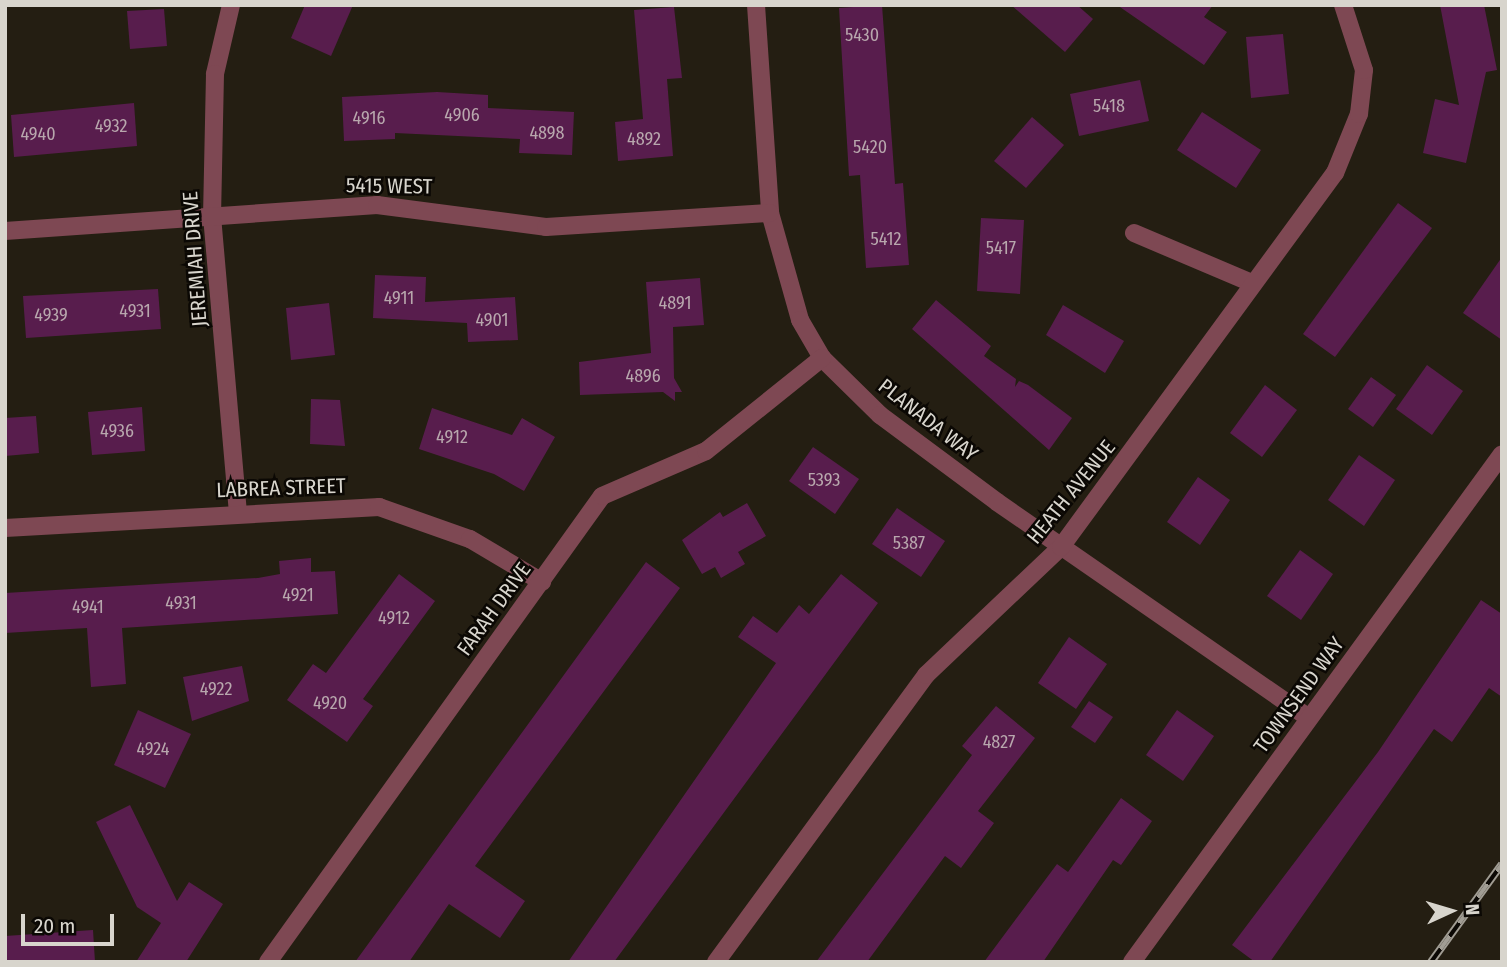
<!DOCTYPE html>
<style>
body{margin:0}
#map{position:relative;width:1507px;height:967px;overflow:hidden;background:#241e12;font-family:"Fira Sans Condensed",sans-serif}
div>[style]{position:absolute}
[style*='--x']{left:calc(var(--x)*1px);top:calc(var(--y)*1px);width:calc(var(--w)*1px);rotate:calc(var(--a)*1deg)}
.building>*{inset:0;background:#581d4d}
.minor>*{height:18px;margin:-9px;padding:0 9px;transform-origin:9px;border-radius:9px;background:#7e4853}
.rail>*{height:8px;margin-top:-4px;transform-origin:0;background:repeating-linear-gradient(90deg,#0b0804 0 16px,#a19d94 0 32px);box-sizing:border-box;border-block:2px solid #a19d94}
span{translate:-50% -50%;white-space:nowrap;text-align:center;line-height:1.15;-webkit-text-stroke:5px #0b0804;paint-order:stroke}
.number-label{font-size:18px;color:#b8a7ad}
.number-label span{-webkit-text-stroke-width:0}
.street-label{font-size:21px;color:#d8d5cd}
.frame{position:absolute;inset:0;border:7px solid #d8d5cd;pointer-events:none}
.north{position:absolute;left:1416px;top:876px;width:70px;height:70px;-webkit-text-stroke:5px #0b0804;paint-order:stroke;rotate:86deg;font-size:19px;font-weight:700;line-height:28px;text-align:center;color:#d8d5cd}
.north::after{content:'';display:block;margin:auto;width:24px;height:32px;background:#d8d5cd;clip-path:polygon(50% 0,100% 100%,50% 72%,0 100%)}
.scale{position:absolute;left:21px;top:914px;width:93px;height:32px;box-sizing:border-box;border:4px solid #d8d5cd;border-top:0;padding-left:9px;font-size:21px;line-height:24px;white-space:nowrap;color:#d8d5cd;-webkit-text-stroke:5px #0b0804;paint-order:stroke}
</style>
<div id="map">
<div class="building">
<div style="clip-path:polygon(305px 5px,353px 5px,331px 56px,291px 38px)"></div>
<div style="clip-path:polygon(882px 5px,895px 184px,903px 183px,909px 265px,866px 268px,860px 175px,849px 176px,839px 8px)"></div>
<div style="clip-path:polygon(1011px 5px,1077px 5px,1093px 19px,1065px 52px)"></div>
<div style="clip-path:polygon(1117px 5px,1213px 5px,1204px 17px,1227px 32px,1204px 65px)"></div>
<div style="clip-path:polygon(1440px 5px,1484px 5px,1497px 70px,1486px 72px,1466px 163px,1423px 153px,1435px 99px,1459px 105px)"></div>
<div style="clip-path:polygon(674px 7px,682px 78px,667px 79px,673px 156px,618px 161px,615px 122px,643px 119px,634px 10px)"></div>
<div style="clip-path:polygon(164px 9px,167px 46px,130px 49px,127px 11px)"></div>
<div style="clip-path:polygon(1283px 34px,1289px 94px,1251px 98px,1246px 37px)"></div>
<div style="clip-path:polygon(1140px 80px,1149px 121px,1079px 136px,1070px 94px)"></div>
<div style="clip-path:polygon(437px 92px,488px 95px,488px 108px,574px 112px,572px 155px,519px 153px,520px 139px,395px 133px,395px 139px,344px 141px,342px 97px)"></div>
<div style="clip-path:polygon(134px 103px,137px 146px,14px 157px,11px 115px)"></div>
<div style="clip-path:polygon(1202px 112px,1261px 150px,1236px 188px,1177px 150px)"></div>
<div style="clip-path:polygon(1032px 117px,1064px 145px,1026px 188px,994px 161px)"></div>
<div style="clip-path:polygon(1398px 203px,1432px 228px,1335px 357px,1303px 334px)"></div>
<div style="clip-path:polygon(981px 218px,1024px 220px,1020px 294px,977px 291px)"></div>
<div style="clip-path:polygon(1502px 257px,1502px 340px,1463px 313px)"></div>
<div style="clip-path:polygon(375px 275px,426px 277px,425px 302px,515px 297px,518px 340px,468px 342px,467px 323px,373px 318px)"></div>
<div style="clip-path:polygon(700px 278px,704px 325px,673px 327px,674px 378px,682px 392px,675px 392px,675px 401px,663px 392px,580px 395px,579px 362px,651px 353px,646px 282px)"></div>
<div style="clip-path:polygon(158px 289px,161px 329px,26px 338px,23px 296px)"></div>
<div style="clip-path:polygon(936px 300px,991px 346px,984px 356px,1016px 379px,1015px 387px,1019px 381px,1028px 385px,1072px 418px,1049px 450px,912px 329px)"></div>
<div style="clip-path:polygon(329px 303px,335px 355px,291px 360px,286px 308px)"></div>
<div style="clip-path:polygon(1063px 305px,1124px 341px,1105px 373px,1046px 335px)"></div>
<div style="clip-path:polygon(1427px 365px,1463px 391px,1432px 435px,1396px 409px)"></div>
<div style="clip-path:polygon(1371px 377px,1396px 395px,1373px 427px,1348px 409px)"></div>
<div style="clip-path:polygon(1265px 385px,1297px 410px,1262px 457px,1230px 433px)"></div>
<div style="clip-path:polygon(311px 399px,340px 400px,345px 446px,310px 444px)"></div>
<div style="clip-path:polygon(142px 407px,145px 451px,92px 455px,88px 412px)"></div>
<div style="clip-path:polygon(432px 408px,512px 435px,522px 418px,555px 437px,524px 491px,494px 474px,419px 449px)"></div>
<div style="clip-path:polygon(36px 416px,39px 453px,5px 456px,5px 418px)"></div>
<div style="clip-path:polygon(813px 447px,859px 479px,835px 514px,789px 481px)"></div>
<div style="clip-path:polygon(1359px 455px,1395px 480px,1364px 526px,1328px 500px)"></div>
<div style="clip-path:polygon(1198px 477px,1230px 500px,1200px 545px,1167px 522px)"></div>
<div style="clip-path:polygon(747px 503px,766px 536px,738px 552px,745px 564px,721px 578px,715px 567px,702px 574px,682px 540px,720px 512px,723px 517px)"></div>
<div style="clip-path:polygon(897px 508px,945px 541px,921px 577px,872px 544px)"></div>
<div style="clip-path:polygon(1300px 550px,1333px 574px,1301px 620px,1267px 596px)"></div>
<div style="clip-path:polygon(311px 558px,311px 572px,335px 571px,338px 614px,122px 628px,126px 684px,91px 687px,87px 628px,5px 633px,5px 593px,258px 578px,280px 574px,279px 561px)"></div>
<div style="clip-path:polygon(646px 562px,680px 588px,475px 866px,525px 901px,500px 938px,449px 904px,409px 962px,355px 962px)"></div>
<div style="clip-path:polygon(399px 574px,435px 601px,363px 699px,373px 706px,347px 742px,287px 700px,313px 664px,326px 673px)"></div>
<div style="clip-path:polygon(841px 574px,878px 603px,614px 962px,568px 962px,776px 663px,738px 637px,753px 616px,777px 633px,799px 605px,809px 614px)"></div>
<div style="clip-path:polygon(1481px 600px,1502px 614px,1502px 697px,1489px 688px,1452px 742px,1434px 729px,1270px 962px,1255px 962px,1232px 945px,1378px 752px)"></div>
<div style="clip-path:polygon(1069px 637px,1107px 664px,1076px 709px,1038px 683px)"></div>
<div style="clip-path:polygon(242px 666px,249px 701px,192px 721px,183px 677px)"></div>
<div style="clip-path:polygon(1089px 701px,1113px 717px,1095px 743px,1071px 727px)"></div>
<div style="clip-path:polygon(996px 706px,1035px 738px,978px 811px,994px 823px,961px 868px,945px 856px,867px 962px,816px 962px,972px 755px,962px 746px)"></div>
<div style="clip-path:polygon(138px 710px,191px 734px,165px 788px,114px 765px)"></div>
<div style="clip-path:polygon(1177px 710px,1214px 736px,1183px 781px,1146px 755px)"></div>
<div style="clip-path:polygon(1121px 798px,1152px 821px,1121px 865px,1113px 860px,1043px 962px,984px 962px,1057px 864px,1068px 872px)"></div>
<div style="clip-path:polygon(130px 805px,177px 901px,189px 882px,223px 904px,186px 962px,136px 962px,161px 923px,137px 907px,96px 822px)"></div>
<div style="clip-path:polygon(93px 930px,95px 962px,5px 962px,5px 936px)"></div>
</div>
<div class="minor">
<div style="--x:231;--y:5;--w:71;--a:103.1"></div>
<div style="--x:215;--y:74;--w:142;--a:91.2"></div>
<div style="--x:212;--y:216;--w:296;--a:85"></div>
<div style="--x:756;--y:5;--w:208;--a:86.1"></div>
<div style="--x:770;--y:213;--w:111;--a:74.3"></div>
<div style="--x:800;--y:320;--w:44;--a:59.9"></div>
<div style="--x:822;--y:358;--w:81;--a:44.5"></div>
<div style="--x:880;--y:415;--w:146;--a:36.6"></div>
<div style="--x:997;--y:502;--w:379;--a:34.7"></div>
<div style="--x:5;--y:231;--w:373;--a:-4"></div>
<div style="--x:377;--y:205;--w:170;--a:7.4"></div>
<div style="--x:546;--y:227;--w:224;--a:-3.6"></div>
<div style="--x:1134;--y:233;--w:128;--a:23"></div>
<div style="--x:5;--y:528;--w:375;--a:-3.2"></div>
<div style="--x:379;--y:507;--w:96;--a:19.4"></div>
<div style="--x:470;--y:539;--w:84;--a:30.8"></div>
<div style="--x:268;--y:962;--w:573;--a:-54.37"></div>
<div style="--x:602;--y:496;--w:113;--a:-23.4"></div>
<div style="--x:706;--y:451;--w:149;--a:-38.7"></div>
<div style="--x:716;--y:962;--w:356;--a:-53.8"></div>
<div style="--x:926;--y:675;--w:186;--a:-43.5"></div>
<div style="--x:1061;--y:547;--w:464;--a:-53.8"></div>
<div style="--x:1335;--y:173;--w:64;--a:-67.9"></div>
<div style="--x:1359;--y:114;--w:44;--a:-83.5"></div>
<div style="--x:1364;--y:70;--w:68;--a:-107.9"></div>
<div style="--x:1132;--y:962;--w:628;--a:-53.93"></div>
</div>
<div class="rail">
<div style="--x:1431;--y:962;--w:121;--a:-54.1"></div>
</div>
<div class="number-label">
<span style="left:862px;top:35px">5430</span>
<span style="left:1109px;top:106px">5418</span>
<span style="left:462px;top:115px">4906</span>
<span style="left:369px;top:118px">4916</span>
<span style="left:111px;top:126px">4932</span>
<span style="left:547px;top:133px">4898</span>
<span style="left:38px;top:134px">4940</span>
<span style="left:644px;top:139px">4892</span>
<span style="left:870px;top:147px">5420</span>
<span style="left:886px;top:239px">5412</span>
<span style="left:1001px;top:248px">5417</span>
<span style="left:399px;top:298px">4911</span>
<span style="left:675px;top:303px">4891</span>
<span style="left:135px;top:311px">4931</span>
<span style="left:51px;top:315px">4939</span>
<span style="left:492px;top:320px">4901</span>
<span style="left:643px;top:376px">4896</span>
<span style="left:117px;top:431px">4936</span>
<span style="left:452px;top:437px">4912</span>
<span style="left:824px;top:480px">5393</span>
<span style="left:909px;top:543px">5387</span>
<span style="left:298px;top:595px">4921</span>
<span style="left:181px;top:603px">4931</span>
<span style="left:88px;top:607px">4941</span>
<span style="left:394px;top:618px">4912</span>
<span style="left:216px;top:689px">4922</span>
<span style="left:330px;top:703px">4920</span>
<span style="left:999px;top:742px">4827</span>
<span style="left:153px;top:749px">4924</span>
</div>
<div class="street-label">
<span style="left:389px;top:186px;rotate:1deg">5415 WEST</span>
<span style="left:195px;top:259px;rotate:-94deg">JEREMIAH DRIVE</span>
<span style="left:928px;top:420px;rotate:38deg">PLANADA WAY</span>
<span style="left:281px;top:488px;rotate:-2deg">LABREA STREET</span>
<span style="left:1071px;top:492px;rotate:-51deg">HEATH AVENUE</span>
<span style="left:494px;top:609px;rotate:-54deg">FARAH DRIVE</span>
<span style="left:1299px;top:695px;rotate:-54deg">TOWNSEND WAY</span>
</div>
<div class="frame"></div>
<div class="north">N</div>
<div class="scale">20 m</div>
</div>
